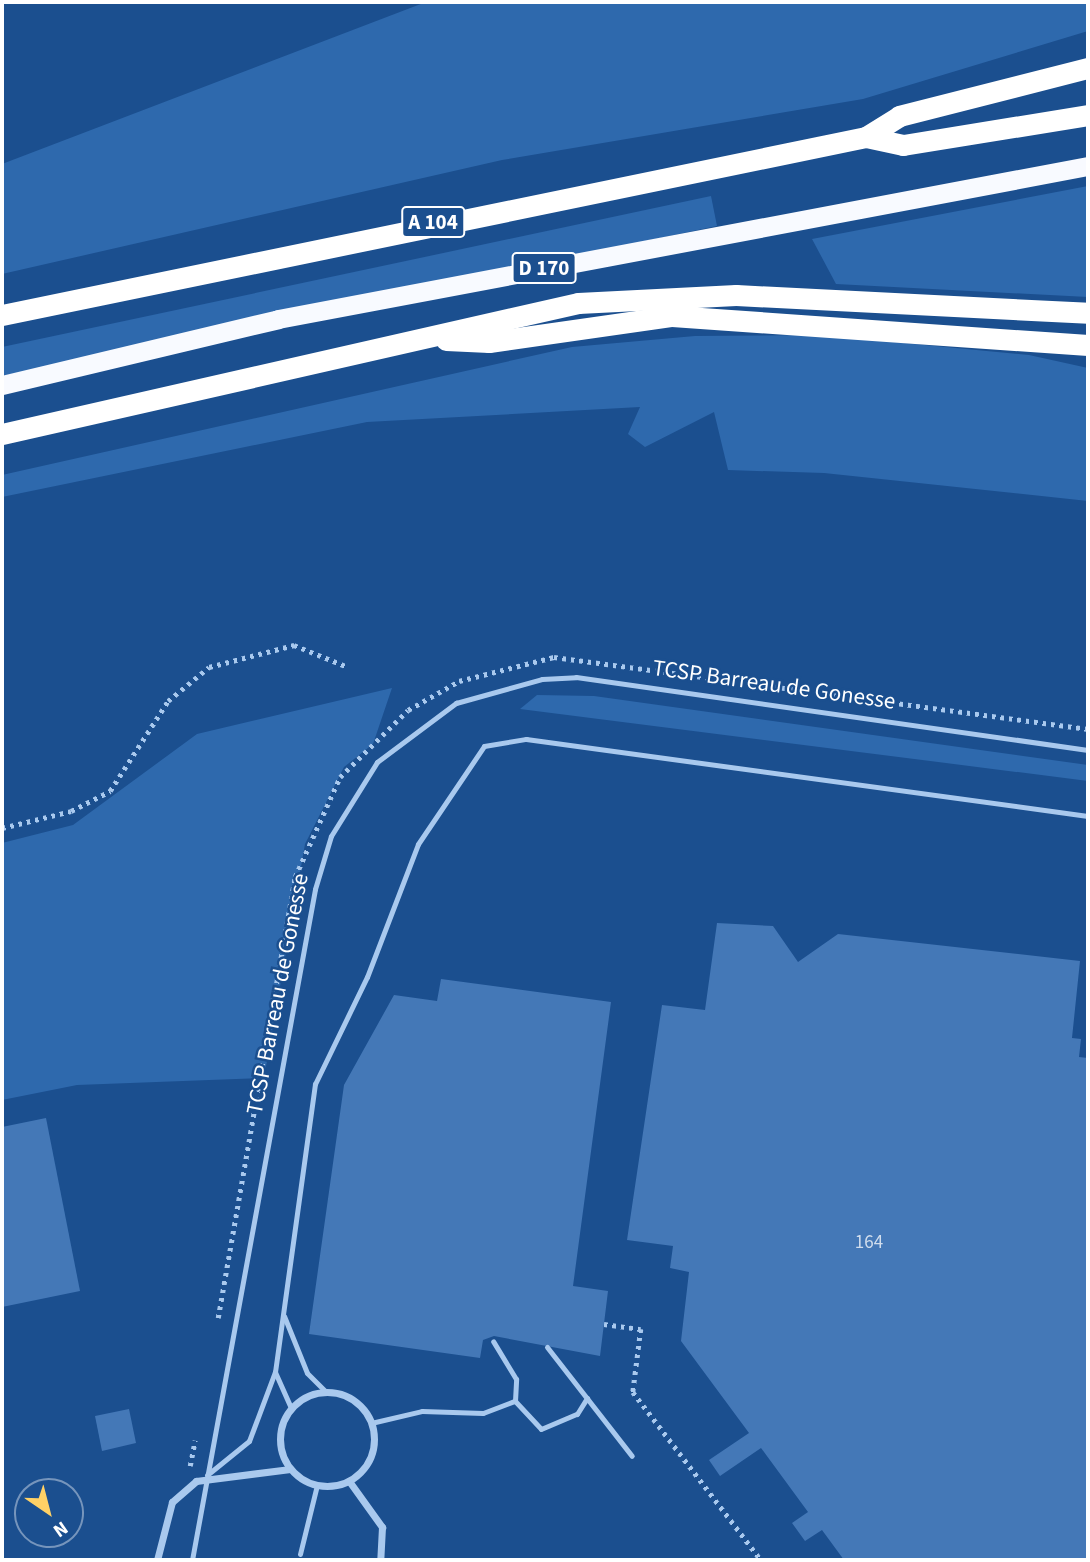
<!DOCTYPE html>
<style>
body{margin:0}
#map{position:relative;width:1090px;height:1562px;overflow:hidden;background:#1b4f8f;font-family:"Source Sans 3",sans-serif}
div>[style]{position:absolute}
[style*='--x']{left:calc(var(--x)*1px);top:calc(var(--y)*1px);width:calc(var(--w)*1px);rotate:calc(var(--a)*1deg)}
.green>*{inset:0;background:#2e69ad}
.building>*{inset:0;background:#4478b7}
.path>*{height:4.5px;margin-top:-2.25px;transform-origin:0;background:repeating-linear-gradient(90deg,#a9c9ee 0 3.5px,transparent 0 8.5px)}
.service>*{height:5px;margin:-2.5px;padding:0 2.5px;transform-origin:2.5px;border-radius:2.5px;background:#a9c9ee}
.minor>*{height:7px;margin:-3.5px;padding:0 3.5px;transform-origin:3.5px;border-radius:3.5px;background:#a9c9ee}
.minor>.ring{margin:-3.5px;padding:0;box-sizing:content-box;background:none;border:7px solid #a9c9ee;border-radius:50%}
.trunk>*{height:19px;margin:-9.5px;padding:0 9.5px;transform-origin:9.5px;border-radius:9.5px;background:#f8faff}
.motorway>*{height:21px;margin:-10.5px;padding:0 10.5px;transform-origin:10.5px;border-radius:10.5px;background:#fff}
span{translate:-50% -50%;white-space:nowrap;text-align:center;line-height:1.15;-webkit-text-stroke:5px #1b4f8f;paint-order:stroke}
.number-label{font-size:19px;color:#d0dded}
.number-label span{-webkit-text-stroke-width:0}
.shield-label span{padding:2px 5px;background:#1b4f8f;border:2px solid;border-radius:5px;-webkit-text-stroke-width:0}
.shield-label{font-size:21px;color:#fff;font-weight:700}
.street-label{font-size:23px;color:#fff}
.frame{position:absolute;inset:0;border:4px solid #fff;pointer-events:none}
.north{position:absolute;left:14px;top:1478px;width:70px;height:70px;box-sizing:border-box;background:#1b4f8f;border:2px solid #7695bc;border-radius:50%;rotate:145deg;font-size:19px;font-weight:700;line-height:28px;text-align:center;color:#fff}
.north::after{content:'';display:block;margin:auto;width:24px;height:32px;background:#ffd166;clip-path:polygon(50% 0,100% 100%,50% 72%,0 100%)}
</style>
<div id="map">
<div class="green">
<div style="clip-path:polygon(426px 2px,1088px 2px,1088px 31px,863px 99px,502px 160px,2px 274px,2px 164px)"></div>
<div style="clip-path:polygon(1088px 186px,1088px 297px,836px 284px,812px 239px)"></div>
<div style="clip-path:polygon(711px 196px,717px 226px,2px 376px,2px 347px)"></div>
<div style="clip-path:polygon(820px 335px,1029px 355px,1088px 368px,1088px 501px,824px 473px,728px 470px,714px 412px,645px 447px,628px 434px,640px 407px,367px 422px,2px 497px,2px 475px,572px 347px,695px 336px)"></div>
<div style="clip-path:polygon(392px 688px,373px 744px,344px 767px,305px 844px,264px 1078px,77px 1085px,2px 1100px,2px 843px,73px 825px,197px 734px)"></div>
<div style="clip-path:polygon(537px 695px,594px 696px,1088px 765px,1088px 781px,520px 709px)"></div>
</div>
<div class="building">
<div style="clip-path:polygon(717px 923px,773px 926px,798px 962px,838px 934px,1080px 961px,1072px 1038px,1081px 1039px,1079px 1057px,1088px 1058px,1088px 1560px,844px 1560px,822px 1530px,805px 1541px,792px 1523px,808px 1512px,761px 1448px,720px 1476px,709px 1460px,749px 1433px,681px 1341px,689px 1272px,670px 1268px,673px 1246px,627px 1240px,662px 1005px,705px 1010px)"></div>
<div style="clip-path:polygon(441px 979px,611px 1002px,573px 1286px,608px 1291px,600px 1356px,494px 1336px,483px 1340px,480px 1358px,309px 1334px,344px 1085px,394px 995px,437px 1001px)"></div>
<div style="clip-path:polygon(46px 1118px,80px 1291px,2px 1307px,2px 1127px)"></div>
<div style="clip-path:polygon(129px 1409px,136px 1443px,102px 1451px,95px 1416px)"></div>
</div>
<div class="path">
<div style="--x:2;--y:828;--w:71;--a:-13.8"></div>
<div style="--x:71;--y:811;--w:44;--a:-27.1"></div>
<div style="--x:110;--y:791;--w:107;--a:-57.2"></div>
<div style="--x:168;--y:701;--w:53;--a:-39.7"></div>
<div style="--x:209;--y:667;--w:88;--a:-14.5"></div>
<div style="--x:294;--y:645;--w:58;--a:22.2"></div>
<div style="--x:218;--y:1318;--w:448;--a:-80.1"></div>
<div style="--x:295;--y:877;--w:110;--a:-65.8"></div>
<div style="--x:340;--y:777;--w:95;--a:-44.6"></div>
<div style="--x:408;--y:710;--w:59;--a:-29.6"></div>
<div style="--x:459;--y:681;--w:98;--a:-14.2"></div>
<div style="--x:554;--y:657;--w:539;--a:7.68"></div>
<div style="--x:604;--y:1324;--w:37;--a:8"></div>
<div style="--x:641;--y:1329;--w:64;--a:97.2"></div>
<div style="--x:633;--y:1392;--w:211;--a:52.7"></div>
<div style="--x:190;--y:1466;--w:26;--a:-79"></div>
</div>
<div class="service">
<div style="--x:284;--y:1316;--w:61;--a:68"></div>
<div style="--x:307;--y:1373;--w:27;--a:45"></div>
<div style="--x:547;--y:1347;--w:138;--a:52.1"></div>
<div style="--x:275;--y:1372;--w:39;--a:66"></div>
<div style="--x:515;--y:1401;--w:38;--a:47"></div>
<div style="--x:541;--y:1429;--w:39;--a:-23"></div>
<div style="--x:577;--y:1414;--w:19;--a:-58"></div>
<div style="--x:371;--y:1423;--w:52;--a:-13.2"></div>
<div style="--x:422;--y:1411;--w:61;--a:1.9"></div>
<div style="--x:483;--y:1413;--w:34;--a:-21"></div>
<div style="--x:515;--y:1401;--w:22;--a:-87"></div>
<div style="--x:516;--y:1379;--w:44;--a:-121.2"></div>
<div style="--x:207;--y:1475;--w:54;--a:-39"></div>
<div style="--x:249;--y:1441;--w:74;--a:-69.4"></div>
<div style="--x:275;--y:1372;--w:291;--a:-82.1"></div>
<div style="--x:315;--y:1084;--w:119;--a:-64.1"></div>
<div style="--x:367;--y:977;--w:142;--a:-69"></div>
<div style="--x:418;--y:844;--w:118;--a:-56"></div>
<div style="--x:484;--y:746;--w:43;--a:-9.5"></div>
<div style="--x:526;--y:739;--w:567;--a:7.8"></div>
<div style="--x:300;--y:1554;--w:71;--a:-76.2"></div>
<div style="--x:192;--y:1560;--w:682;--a:-79.61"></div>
<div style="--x:315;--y:889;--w:55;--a:-73.2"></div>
<div style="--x:331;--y:836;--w:87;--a:-58.1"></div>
<div style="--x:377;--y:762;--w:99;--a:-36.8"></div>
<div style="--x:456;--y:703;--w:89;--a:-15.6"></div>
<div style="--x:542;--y:679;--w:34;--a:-3"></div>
<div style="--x:576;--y:677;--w:517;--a:8.11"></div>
</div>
<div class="minor">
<div class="ring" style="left:280px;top:1392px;width:87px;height:87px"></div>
<div style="--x:349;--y:1481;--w:57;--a:54.3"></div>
<div style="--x:382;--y:1527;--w:33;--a:93"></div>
<div style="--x:157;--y:1560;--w:60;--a:-75.5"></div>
<div style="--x:172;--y:1502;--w:32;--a:-41"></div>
<div style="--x:196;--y:1481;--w:95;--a:-7.3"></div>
</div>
<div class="trunk">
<div style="--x:2;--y:385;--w:284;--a:-13.4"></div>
<div style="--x:278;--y:319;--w:824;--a:-10.7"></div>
</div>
<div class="motorway">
<div style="--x:866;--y:137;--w:38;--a:12"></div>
<div style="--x:903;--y:145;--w:187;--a:-9.2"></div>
<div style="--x:2;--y:315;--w:882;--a:-11.64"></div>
<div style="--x:866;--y:137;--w:39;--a:-32"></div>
<div style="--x:899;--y:116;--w:195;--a:-14.3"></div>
<div style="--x:446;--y:340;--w:43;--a:2.7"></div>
<div style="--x:489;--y:342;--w:185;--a:-8.1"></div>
<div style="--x:672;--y:316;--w:417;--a:4"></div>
<div style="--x:2;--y:434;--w:591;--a:-12.81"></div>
<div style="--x:578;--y:303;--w:158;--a:-2.9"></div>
<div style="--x:736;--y:295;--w:352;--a:2.9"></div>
</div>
<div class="number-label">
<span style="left:869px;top:1243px">164</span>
</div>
<div class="shield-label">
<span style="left:433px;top:222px">A 104</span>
<span style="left:544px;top:268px">D 170</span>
</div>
<div class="street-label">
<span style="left:774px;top:685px;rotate:8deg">TCSP Barreau de Gonesse</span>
<span style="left:278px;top:994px;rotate:-79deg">TCSP Barreau de Gonesse</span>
</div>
<div class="frame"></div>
<div class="north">N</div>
</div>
